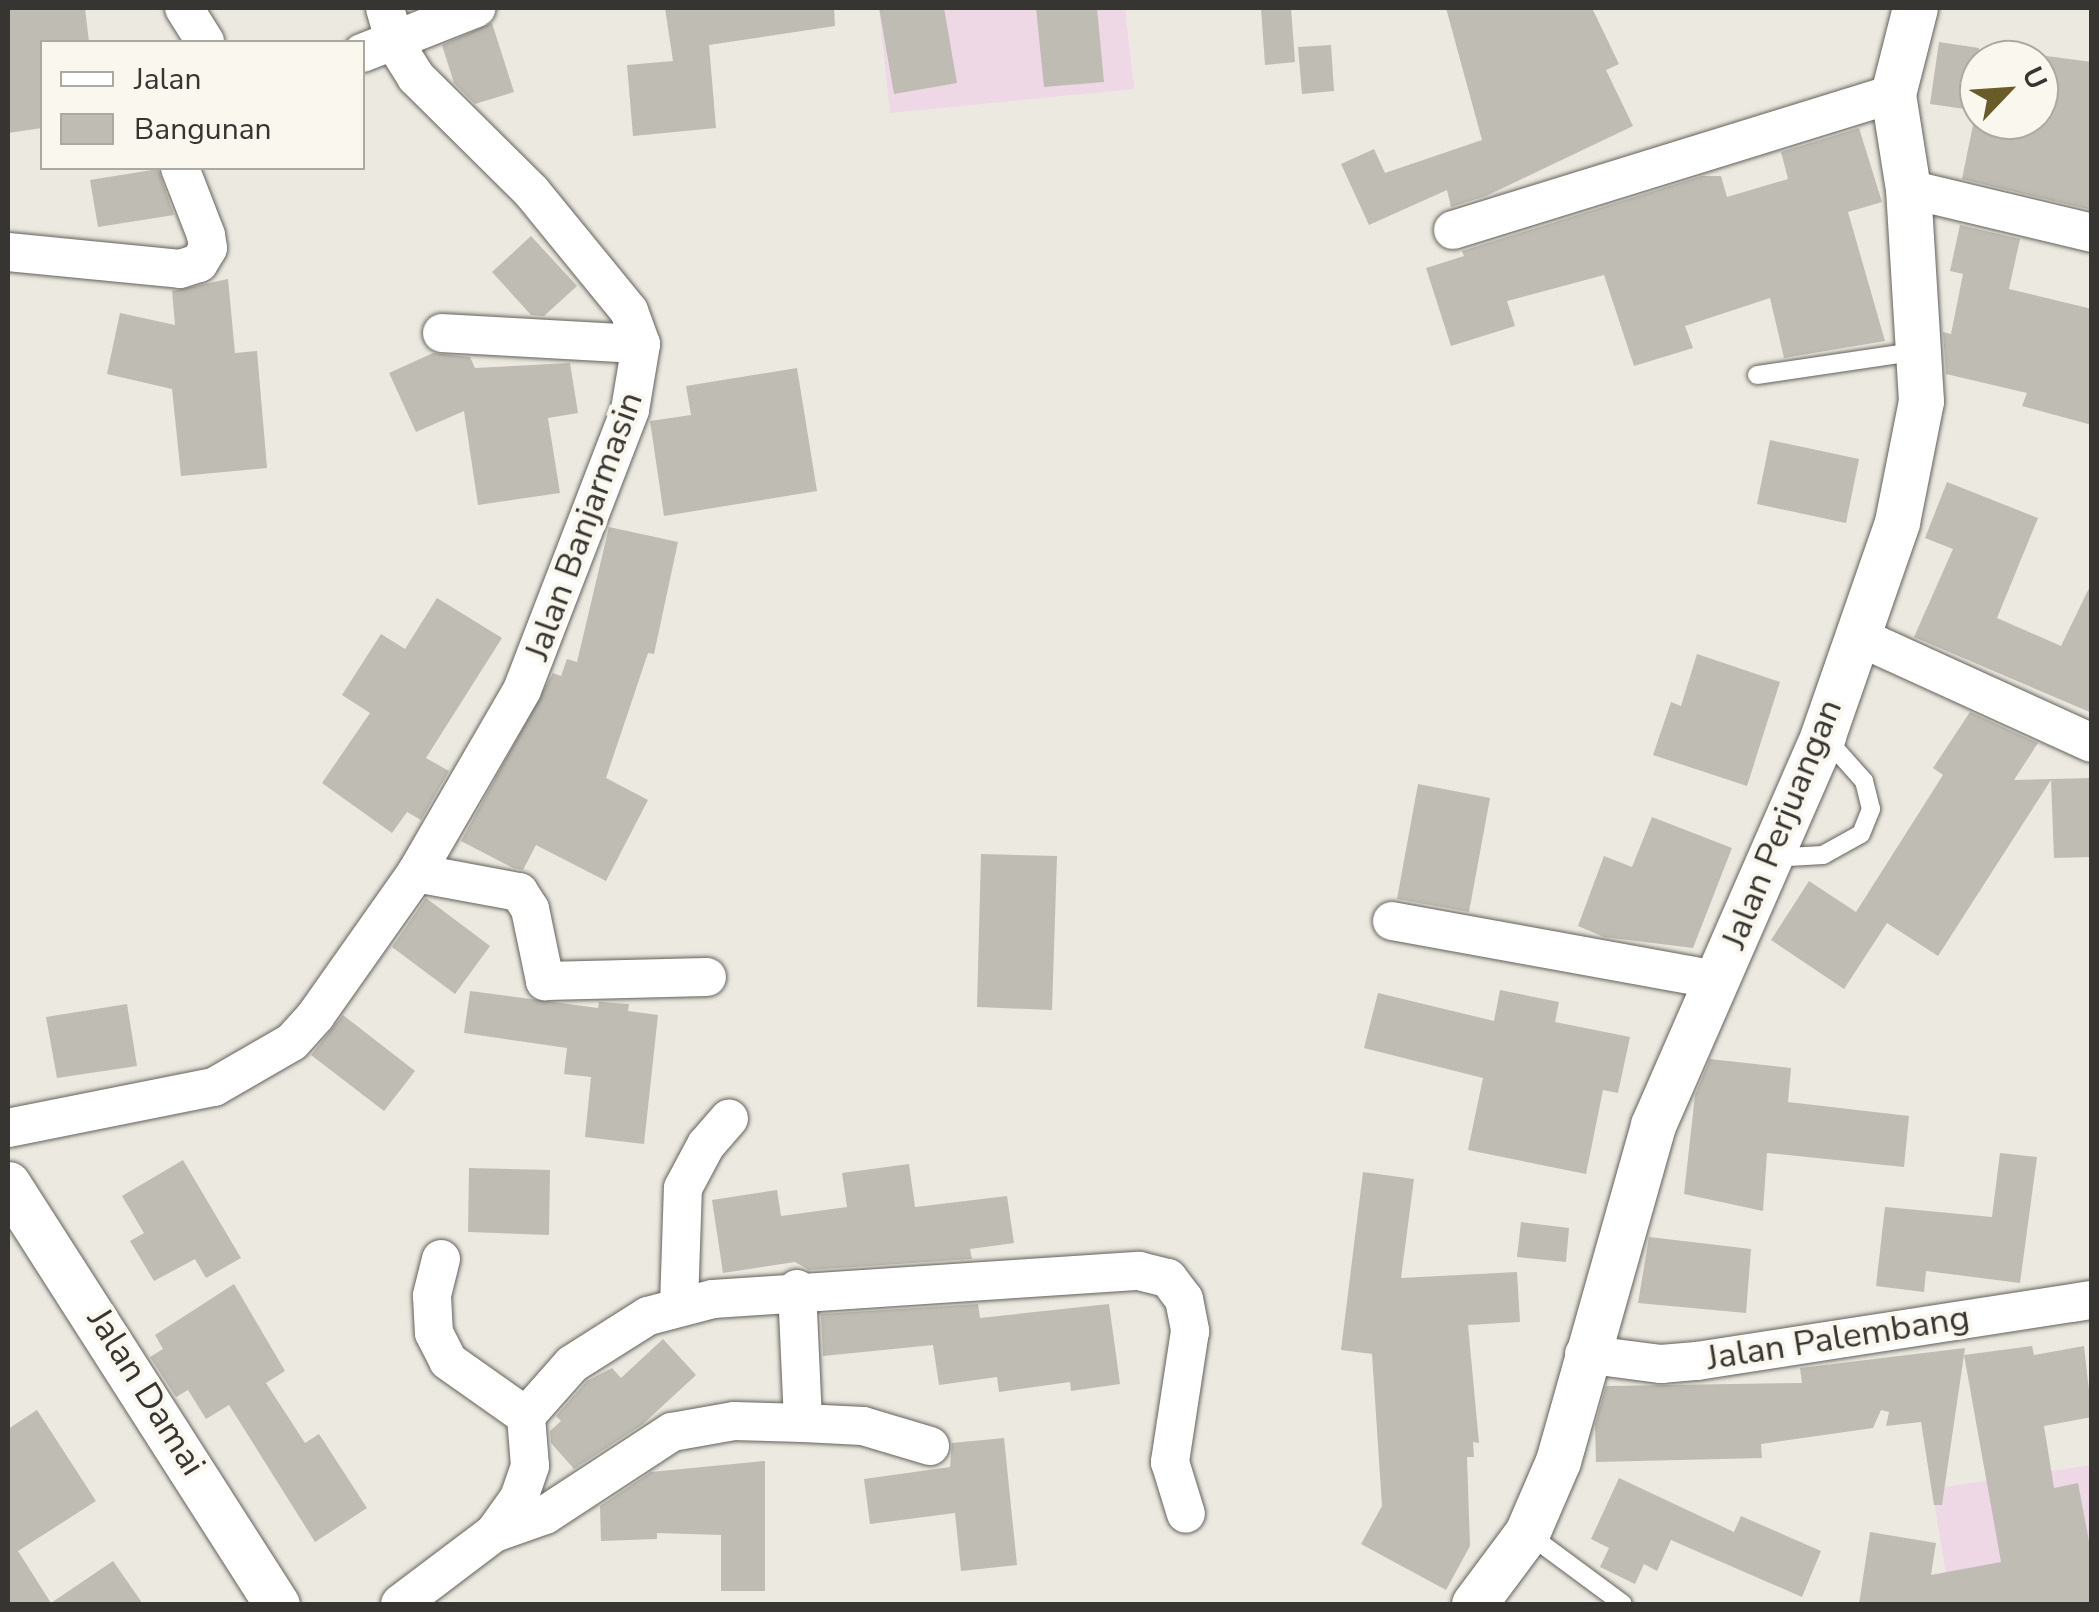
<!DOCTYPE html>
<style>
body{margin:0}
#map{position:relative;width:2099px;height:1612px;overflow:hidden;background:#ece9e1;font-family:"Nunito Sans",sans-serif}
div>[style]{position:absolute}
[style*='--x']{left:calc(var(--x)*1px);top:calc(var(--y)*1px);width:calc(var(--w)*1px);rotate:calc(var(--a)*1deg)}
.education>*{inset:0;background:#eed8e6}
.building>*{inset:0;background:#bfbcb4}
.roads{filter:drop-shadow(0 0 2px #64625b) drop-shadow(0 0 2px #64625b)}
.service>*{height:18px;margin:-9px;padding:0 9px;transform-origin:9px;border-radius:9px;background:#fff}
.minor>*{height:38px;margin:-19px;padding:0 19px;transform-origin:19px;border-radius:19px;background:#fff}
.tertiary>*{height:45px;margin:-22.5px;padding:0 22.5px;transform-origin:22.5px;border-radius:22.5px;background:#fff}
span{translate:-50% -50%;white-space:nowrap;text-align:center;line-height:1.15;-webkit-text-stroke:8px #f9f7ee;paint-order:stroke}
.street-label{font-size:35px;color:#363531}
.frame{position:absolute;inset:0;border:10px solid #363531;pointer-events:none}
.legend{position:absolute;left:40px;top:40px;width:325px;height:130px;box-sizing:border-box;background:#f9f7ee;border:2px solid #aba9a2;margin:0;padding:12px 18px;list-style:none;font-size:30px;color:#363531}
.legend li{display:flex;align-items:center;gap:20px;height:50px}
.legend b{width:50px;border:2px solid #aba9a2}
.north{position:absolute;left:1959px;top:40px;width:100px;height:100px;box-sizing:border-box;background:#f9f7ee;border:2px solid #aba9a2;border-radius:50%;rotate:65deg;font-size:28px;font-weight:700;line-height:40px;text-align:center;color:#363531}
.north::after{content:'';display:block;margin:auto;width:35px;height:45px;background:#6a5c29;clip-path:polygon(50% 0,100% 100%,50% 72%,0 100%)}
</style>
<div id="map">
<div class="education">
<div style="clip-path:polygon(879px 8px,1125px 8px,1134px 89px,890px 113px)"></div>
<div style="clip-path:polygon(2091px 1465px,2091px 1604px,1951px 1604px,1932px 1489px)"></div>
</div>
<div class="building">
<div style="clip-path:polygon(8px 8px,85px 8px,89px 42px,42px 42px,42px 128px,8px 133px)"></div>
<div style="clip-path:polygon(665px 8px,834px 8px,835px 26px,709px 45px,716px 128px,633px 136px,627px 65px,673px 61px)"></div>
<div style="clip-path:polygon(879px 8px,944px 8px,957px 83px,894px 94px)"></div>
<div style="clip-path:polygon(1036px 8px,1097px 8px,1104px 82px,1044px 87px)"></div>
<div style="clip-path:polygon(1261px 8px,1291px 8px,1295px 62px,1265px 65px)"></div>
<div style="clip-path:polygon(1446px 8px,1592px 8px,1619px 64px,1606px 70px,1633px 126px,1486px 196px,1451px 207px,1447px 190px,1369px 225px,1341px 164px,1374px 149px,1385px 173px,1482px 140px)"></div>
<div style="clip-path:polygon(492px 23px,514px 92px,475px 104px,454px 83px,442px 45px)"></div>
<div style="clip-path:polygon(1939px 42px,1979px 48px,1979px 111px,1930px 104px)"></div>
<div style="clip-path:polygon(1331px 45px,1334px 91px,1302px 94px,1298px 47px)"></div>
<div style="clip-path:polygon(2039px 55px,2092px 62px,2092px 210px,1962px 179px,1974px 120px,2039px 120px)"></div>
<div style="clip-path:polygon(1859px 128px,1882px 202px,1848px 212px,1885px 341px,1784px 358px,1770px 298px,1685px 326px,1693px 348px,1634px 366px,1604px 275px,1507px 301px,1515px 326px,1451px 346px,1426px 268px,1464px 256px,1462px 251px,1702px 176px,1721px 176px,1727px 197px,1788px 179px,1781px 152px)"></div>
<div style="clip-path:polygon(158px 169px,174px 215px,98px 227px,90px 180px)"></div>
<div style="clip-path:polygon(1960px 225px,2020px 239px,2009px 289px,2092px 309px,2092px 425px,2022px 406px,2027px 393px,1946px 374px,1943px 332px,1951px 334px,1963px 274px,1950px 271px)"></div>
<div style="clip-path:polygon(531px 236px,577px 286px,544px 316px,531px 315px,492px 272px)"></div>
<div style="clip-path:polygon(228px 279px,235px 353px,257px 351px,267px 468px,181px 476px,172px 389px,107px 374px,120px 313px,175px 325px,172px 291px)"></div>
<div style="clip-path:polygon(433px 353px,470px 357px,475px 368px,570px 363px,578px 413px,548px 418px,560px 493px,478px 505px,464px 411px,416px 432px,389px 373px)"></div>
<div style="clip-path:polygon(797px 368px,817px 491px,664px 516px,650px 421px,691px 415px,686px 386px)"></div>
<div style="clip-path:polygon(1770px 440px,1859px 459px,1846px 523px,1757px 504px)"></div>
<div style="clip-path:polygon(1947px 482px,2038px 518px,1997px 618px,2061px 646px,2092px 582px,2092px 713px,1914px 637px,1953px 549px,1925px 538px)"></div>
<div style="clip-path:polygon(609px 527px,678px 542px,654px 654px,648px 653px,606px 778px,648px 800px,606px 881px,536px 845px,523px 870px,513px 868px,461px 841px,553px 673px,561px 676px,567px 659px,577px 662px)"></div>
<div style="clip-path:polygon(437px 598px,502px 638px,426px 758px,449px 771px,421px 820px,407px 812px,392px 833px,322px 783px,370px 713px,342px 695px,381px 634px,405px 649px)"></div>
<div style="clip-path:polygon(1697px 654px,1780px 682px,1747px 786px,1653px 755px,1671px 702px,1681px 706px)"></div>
<div style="clip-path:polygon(1970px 712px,2038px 743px,2014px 780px,2092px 778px,2092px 857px,2054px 858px,2051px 780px,1938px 956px,1887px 923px,1844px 989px,1771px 940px,1809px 881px,1856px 912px,1943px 775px,1933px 768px)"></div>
<div style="clip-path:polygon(1418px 784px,1490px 798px,1469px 912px,1397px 899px)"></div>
<div style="clip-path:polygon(1652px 817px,1732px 848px,1693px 948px,1604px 937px,1578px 926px,1604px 856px,1632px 867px)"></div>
<div style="clip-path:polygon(981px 854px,1057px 856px,1052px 1010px,977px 1007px)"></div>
<div style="clip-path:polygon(426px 898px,490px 946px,455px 994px,392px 947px)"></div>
<div style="clip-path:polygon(1500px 990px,1559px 1002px,1555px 1022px,1630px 1037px,1618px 1093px,1603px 1090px,1586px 1174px,1468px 1150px,1483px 1078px,1364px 1048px,1378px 993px,1494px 1021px)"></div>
<div style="clip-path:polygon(470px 991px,598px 1008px,599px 1002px,629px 1004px,628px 1011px,658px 1015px,644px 1144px,585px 1137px,591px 1077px,564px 1074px,567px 1048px,464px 1033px)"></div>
<div style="clip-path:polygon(127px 1004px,137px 1066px,57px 1078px,46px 1017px)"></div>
<div style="clip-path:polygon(343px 1015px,415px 1071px,384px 1111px,311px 1055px)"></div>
<div style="clip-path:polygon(1710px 1059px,1791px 1068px,1788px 1102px,1909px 1116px,1904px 1167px,1767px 1153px,1763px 1211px,1684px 1194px,1695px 1095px)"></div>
<div style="clip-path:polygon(2000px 1153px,2037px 1157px,2020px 1283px,1926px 1271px,1924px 1292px,1876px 1286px,1885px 1207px,1992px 1217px)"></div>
<div style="clip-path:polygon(183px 1160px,241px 1258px,206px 1278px,195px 1259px,154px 1281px,130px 1241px,144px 1233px,122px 1196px)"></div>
<div style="clip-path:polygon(909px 1164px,915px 1207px,1007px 1196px,1014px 1243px,970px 1249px,972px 1259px,809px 1270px,795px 1262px,723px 1273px,712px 1200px,777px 1190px,781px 1216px,847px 1207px,842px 1173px)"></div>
<div style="clip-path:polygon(469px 1168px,550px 1170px,549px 1235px,468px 1232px)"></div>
<div style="clip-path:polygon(1363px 1172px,1414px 1179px,1401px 1278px,1517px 1272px,1520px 1322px,1468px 1325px,1479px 1443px,1473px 1442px,1474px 1457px,1467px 1457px,1470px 1546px,1446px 1590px,1361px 1544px,1382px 1506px,1372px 1354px,1341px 1350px)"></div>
<div style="clip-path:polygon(1521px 1222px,1569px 1228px,1566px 1262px,1517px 1257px)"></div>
<div style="clip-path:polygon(1649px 1237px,1751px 1249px,1746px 1313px,1638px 1303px)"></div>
<div style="clip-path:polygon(234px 1284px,285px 1371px,266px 1383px,305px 1443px,319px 1434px,367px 1508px,315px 1542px,229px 1405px,206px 1419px,188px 1390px,176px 1397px,150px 1357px,163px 1349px,155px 1335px)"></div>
<div style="clip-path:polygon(978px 1304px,980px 1318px,1109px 1304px,1120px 1384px,1071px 1391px,1070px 1382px,999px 1392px,997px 1377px,939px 1385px,933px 1345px,823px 1356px,821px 1314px)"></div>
<div style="clip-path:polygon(663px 1339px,696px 1375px,643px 1424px,574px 1469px,551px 1443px,550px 1431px,561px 1421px,556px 1416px,587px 1381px,612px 1368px,621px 1378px)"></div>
<div style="clip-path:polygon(2032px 1346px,2034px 1355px,2084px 1346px,2092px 1417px,2044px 1426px,2054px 1488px,2078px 1483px,2092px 1557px,2092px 1604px,1859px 1604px,1870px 1532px,1936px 1543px,1931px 1575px,2001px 1562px,1964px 1355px)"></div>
<div style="clip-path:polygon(1965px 1348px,1942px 1505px,1934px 1505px,1921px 1422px,1886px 1426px,1889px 1412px,1881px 1410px,1873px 1428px,1761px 1444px,1762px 1458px,1596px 1462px,1595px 1425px,1606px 1386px,1802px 1383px,1800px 1368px)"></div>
<div style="clip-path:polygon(37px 1410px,96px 1501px,18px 1551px,51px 1603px,113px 1561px,143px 1604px,8px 1604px,8px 1429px)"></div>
<div style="clip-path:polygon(1004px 1438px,1017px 1565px,961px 1571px,955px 1513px,870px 1524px,864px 1479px,950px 1467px,952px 1443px)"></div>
<div style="clip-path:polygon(765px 1461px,765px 1591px,721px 1591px,721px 1535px,657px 1533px,657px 1539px,601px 1541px,600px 1506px,651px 1472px)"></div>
<div style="clip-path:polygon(1619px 1478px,1734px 1532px,1741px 1516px,1821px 1551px,1802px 1597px,1671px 1540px,1657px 1571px,1644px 1564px,1635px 1584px,1600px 1567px,1609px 1548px,1591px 1539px)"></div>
</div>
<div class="roads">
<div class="service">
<div style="--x:1757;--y:375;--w:165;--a:-8.4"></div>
<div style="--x:1771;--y:858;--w:52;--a:-3.3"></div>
<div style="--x:1823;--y:855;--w:43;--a:-28.9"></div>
<div style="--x:1861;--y:834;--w:27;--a:-68"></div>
<div style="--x:1871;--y:809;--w:29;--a:-104"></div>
<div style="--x:1864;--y:781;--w:62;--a:-131.7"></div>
<div style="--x:1527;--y:1533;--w:119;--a:36.5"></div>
</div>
<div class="minor">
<div style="--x:184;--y:8;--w:40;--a:58"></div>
<div style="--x:362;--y:53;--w:123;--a:-21.5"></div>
<div style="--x:1908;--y:189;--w:189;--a:13.4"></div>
<div style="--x:1453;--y:230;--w:461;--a:-17.2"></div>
<div style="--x:8;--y:252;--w:173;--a:5.6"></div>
<div style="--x:180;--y:269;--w:20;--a:-18"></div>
<div style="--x:199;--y:263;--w:17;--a:-59"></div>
<div style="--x:208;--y:248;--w:13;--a:-99"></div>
<div style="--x:206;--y:235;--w:72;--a:-111.2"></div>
<div style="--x:442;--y:333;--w:199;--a:3.2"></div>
<div style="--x:1857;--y:636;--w:258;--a:24.5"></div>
<div style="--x:416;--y:873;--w:105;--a:10.5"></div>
<div style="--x:519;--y:892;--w:20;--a:57"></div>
<div style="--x:530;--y:909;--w:74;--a:78.2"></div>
<div style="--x:545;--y:981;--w:162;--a:-1.4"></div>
<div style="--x:1392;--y:921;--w:330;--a:10.3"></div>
<div style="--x:8;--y:1128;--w:210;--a:-11.3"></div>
<div style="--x:214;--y:1087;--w:90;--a:-30"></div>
<div style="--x:292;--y:1042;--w:36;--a:-48"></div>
<div style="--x:316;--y:1015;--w:174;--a:-54.8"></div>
<div style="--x:416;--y:873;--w:211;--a:-59.9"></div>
<div style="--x:522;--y:690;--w:300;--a:-68.9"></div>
<div style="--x:630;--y:410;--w:67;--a:-80.5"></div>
<div style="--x:641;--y:344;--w:35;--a:-110"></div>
<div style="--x:629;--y:311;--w:155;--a:-129.2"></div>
<div style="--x:531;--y:191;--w:162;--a:-135.3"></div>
<div style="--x:416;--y:77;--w:40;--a:-122"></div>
<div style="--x:395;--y:43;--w:36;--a:-106"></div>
<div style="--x:441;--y:1259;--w:38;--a:104"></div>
<div style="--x:432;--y:1296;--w:37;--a:87"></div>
<div style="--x:434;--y:1333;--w:31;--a:63"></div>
<div style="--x:448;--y:1361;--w:95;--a:35.2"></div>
<div style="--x:797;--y:1289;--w:134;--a:87.4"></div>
<div style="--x:803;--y:1423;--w:60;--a:2.9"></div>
<div style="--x:863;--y:1426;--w:70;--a:16.6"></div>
<div style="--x:679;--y:1306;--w:118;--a:-88.1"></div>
<div style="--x:683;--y:1188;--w:49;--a:-61.9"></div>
<div style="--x:706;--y:1145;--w:35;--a:-49"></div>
<div style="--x:1584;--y:1354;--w:78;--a:7.4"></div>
<div style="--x:1661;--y:1364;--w:36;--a:-5"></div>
<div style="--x:1697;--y:1361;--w:400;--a:-8.8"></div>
<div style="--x:494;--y:1533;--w:54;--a:-19.4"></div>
<div style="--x:545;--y:1515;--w:152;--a:-33.2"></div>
<div style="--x:672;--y:1432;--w:63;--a:-10.1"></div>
<div style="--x:734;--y:1421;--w:69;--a:1.7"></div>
<div style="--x:400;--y:1604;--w:118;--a:-37.1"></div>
<div style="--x:494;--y:1533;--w:43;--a:-54.5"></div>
<div style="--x:519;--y:1498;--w:34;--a:-71"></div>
<div style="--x:530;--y:1466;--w:50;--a:-94.6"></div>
<div style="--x:526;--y:1416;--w:69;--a:-48.5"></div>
<div style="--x:572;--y:1364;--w:90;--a:-32.3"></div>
<div style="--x:648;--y:1316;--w:67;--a:-14.7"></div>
<div style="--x:713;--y:1299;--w:427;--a:-3.8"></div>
<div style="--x:1139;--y:1271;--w:30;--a:14"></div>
<div style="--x:1168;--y:1278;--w:26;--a:53"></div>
<div style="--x:1184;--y:1299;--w:33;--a:79"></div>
<div style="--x:1190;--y:1331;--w:133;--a:98.7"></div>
<div style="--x:1170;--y:1462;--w:54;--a:72.9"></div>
</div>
<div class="tertiary">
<div style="--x:8;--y:1184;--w:499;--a:57.4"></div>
<div style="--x:1474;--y:1604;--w:89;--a:-53.3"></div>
<div style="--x:1527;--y:1533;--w:78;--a:-66.7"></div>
<div style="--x:1558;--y:1461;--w:349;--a:-74.2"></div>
<div style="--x:1653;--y:1125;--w:425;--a:-66.4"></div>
<div style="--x:1823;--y:735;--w:225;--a:-70.8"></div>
<div style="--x:1897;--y:522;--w:123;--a:-78.8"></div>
<div style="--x:1921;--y:401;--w:212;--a:-93.5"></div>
<div style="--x:1908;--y:189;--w:96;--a:-99"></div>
<div style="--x:1893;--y:94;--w:89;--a:-75.7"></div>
</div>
</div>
<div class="street-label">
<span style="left:584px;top:526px;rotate:-70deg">Jalan Banjarmasin</span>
<span style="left:1782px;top:824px;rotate:-68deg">Jalan Perjuangan</span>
<span style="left:1838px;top:1338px;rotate:-9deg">Jalan Palembang</span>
<span style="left:146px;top:1392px;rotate:58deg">Jalan Damai</span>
</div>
<div class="frame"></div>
<ul class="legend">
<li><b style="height:12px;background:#fff"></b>Jalan</li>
<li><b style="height:28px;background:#bfbcb4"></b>Bangunan</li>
</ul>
<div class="north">U</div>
</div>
